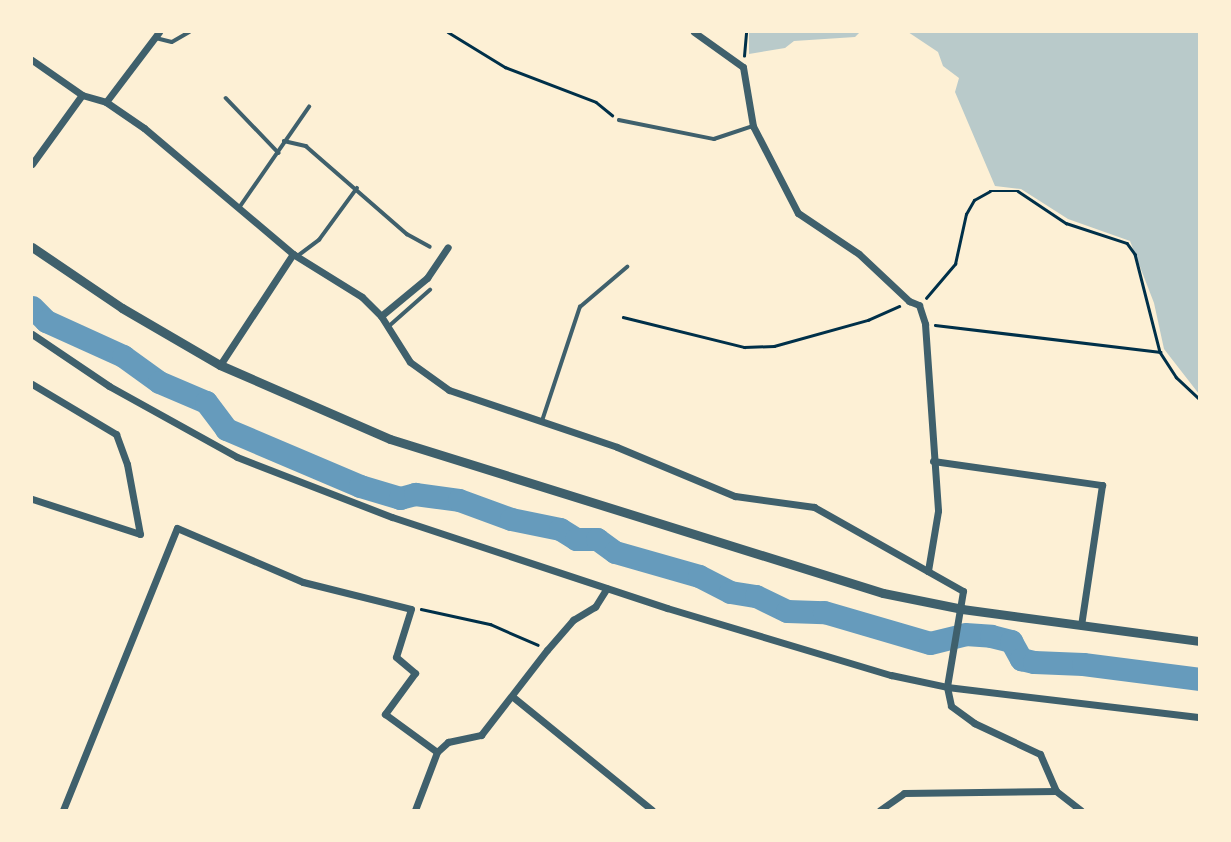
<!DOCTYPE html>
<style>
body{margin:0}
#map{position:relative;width:1231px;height:842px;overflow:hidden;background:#fdf0d5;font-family:Inter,sans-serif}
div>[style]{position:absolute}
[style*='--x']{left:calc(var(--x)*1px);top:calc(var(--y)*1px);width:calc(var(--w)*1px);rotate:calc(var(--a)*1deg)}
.green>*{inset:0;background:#b9caca}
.river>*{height:23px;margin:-11.5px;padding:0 11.5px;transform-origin:11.5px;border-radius:11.5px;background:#669bbc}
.path>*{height:2.5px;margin:-1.25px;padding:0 1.25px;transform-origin:1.25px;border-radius:1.25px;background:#003049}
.service>*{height:3.5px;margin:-1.75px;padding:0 1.75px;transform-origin:1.75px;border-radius:1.75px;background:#3f606c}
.minor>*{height:7px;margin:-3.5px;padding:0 3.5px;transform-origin:3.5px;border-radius:3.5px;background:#3f606c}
.tertiary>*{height:9px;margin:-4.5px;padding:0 4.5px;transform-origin:4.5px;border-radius:4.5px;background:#3f606c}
span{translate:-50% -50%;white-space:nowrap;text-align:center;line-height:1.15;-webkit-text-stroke:5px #fdf0d5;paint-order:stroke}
.frame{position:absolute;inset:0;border:33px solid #fdf0d5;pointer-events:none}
</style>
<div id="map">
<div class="green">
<div style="clip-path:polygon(749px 32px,860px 32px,855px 37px,794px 41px,785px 48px,749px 54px)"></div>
<div style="clip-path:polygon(908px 32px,1199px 32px,1199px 394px,1164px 349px,1154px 303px,1130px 241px,1068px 219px,1021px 189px,995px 186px,955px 92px,959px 78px,943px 66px,938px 52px)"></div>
</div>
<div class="river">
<div style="--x:32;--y:307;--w:20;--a:45"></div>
<div style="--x:46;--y:321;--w:85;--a:24.4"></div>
<div style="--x:123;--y:356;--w:44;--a:35.8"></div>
<div style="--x:159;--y:382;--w:51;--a:23.1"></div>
<div style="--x:206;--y:402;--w:34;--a:53"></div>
<div style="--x:226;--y:429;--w:146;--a:23"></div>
<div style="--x:360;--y:486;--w:42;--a:16.7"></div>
<div style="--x:400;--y:498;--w:16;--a:-15"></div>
<div style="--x:415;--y:494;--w:44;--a:7.8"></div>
<div style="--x:459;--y:500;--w:55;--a:20.1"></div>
<div style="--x:511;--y:519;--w:50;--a:11.5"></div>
<div style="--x:560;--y:529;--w:19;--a:32"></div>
<div style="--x:576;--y:539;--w:21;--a:0"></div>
<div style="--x:597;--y:539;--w:22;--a:36"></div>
<div style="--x:615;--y:552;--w:87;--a:15.9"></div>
<div style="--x:699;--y:576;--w:35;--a:27"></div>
<div style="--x:730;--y:592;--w:26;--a:9"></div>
<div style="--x:756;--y:596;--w:34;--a:26"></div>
<div style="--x:787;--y:611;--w:37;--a:2"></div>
<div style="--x:824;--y:612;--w:110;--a:16.3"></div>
<div style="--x:930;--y:643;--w:36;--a:-14"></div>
<div style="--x:965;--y:634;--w:26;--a:4"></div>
<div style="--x:991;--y:636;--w:21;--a:14"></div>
<div style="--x:1011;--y:641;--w:21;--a:61"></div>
<div style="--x:1021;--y:659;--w:13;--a:13"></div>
<div style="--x:1034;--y:662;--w:49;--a:2.3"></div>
<div style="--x:1083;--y:664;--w:118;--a:7.3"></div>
</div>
<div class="path">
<div style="--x:448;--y:32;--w:67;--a:31.6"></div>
<div style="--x:505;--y:67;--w:97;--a:21"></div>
<div style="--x:596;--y:102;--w:21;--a:39"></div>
<div style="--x:744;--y:56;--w:24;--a:-85"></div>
<div style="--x:926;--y:298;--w:45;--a:-49.5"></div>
<div style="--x:955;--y:264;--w:51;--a:-77.6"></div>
<div style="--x:966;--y:214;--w:16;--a:-60"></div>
<div style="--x:974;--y:200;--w:18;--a:-29"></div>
<div style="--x:990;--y:191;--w:28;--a:0"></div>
<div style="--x:1018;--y:191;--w:58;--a:33.7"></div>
<div style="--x:1066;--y:223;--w:64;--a:18.2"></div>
<div style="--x:1127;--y:243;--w:14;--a:54"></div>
<div style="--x:1135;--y:254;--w:101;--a:75.7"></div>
<div style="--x:1160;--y:352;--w:30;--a:57"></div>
<div style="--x:1176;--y:377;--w:33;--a:43"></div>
<div style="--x:623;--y:317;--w:125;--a:13.9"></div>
<div style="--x:744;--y:347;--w:30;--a:-2"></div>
<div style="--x:774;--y:346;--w:98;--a:-15.5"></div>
<div style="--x:868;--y:320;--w:34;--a:-24"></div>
<div style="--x:935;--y:325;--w:227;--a:6.8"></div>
<div style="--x:421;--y:609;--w:71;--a:12.3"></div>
<div style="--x:490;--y:624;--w:52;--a:23.6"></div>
</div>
<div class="service">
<div style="--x:156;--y:38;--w:16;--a:14"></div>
<div style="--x:172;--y:42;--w:20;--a:-30"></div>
<div style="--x:226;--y:98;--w:76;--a:46.1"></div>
<div style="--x:619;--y:120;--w:97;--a:11.3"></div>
<div style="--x:714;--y:139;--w:41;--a:-18.4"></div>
<div style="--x:284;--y:141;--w:23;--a:13"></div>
<div style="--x:306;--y:146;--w:134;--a:41.1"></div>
<div style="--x:407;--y:234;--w:26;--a:29"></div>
<div style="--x:239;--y:208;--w:123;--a:-55.3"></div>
<div style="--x:299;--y:255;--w:25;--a:-37"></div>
<div style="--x:319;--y:240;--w:64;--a:-53.8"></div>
<div style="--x:388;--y:327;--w:56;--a:-41.4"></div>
<div style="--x:542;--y:421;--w:120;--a:-71.6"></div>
<div style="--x:580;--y:307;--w:62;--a:-40.4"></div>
</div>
<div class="minor">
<div style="--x:694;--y:32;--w:60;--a:35.5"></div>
<div style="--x:743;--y:67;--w:60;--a:80.4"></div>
<div style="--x:753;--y:126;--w:98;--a:62.7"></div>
<div style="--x:798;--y:213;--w:73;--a:33.9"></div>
<div style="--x:859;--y:254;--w:69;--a:43.2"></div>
<div style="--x:909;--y:301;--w:11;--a:22"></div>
<div style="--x:919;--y:305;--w:20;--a:72"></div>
<div style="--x:925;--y:324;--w:187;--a:86"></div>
<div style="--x:938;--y:511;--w:61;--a:99.5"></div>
<div style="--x:32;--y:60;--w:61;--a:35"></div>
<div style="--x:82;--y:95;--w:25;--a:16"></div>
<div style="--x:106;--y:102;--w:46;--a:34.4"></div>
<div style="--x:144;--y:128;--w:195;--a:40.2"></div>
<div style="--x:293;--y:254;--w:81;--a:31.9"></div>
<div style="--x:362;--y:297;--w:27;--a:45"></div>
<div style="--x:381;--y:316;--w:54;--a:57.8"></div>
<div style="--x:410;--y:362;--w:48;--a:35.7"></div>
<div style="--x:449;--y:390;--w:177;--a:18.7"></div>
<div style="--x:617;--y:447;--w:128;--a:22.6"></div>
<div style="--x:735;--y:496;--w:80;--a:7.9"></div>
<div style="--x:814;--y:507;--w:171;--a:29.4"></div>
<div style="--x:963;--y:591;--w:97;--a:99.5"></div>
<div style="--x:947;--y:687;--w:19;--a:78"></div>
<div style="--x:951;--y:706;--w:29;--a:36"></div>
<div style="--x:974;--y:723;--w:73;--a:25.2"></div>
<div style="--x:1040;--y:754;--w:40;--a:66.6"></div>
<div style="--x:1056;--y:791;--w:31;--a:38"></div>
<div style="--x:106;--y:102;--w:88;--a:-52.9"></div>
<div style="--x:32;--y:164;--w:85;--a:-54.1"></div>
<div style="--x:381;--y:316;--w:60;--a:-39.6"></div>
<div style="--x:427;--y:278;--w:37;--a:-56"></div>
<div style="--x:32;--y:334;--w:93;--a:34"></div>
<div style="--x:109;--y:386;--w:146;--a:29"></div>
<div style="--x:237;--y:457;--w:166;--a:21.2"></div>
<div style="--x:392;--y:517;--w:290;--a:18.3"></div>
<div style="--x:667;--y:608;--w:234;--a:16.7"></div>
<div style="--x:891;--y:675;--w:57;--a:12.1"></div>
<div style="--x:947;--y:687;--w:255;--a:6.8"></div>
<div style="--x:220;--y:365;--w:133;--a:-56.7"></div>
<div style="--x:32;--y:384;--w:98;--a:30.8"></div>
<div style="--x:116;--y:434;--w:32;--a:70"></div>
<div style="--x:127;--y:464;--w:71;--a:79.5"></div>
<div style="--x:140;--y:534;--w:114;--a:-162"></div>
<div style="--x:933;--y:461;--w:171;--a:8.1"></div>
<div style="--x:1102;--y:485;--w:142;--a:98.5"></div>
<div style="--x:513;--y:697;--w:179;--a:39.1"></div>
<div style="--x:63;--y:810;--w:304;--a:-68"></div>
<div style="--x:177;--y:528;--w:137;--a:23.2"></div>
<div style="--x:303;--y:582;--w:111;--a:14"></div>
<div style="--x:411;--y:609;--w:50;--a:107.4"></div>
<div style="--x:396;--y:657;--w:25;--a:40"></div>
<div style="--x:415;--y:673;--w:51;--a:126.2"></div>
<div style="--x:385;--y:714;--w:64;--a:36.2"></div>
<div style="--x:415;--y:810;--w:62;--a:-69.2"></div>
<div style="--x:437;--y:752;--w:15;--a:-42"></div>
<div style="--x:448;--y:742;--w:34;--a:-12"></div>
<div style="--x:481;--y:735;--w:108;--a:-52.2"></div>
<div style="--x:547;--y:650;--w:40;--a:-49"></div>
<div style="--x:573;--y:620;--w:26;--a:-31"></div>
<div style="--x:595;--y:607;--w:22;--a:-58"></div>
<div style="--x:880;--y:810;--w:29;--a:-35"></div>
<div style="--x:904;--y:793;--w:152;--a:-0.8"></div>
</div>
<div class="tertiary">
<div style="--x:32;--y:247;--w:109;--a:34.1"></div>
<div style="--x:122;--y:308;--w:113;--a:30.2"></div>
<div style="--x:220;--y:365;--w:185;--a:23.5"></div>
<div style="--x:390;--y:439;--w:516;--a:17.35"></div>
<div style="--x:883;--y:593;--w:81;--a:11.4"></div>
<div style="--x:962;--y:609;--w:240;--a:7.7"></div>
</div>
<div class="frame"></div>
</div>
